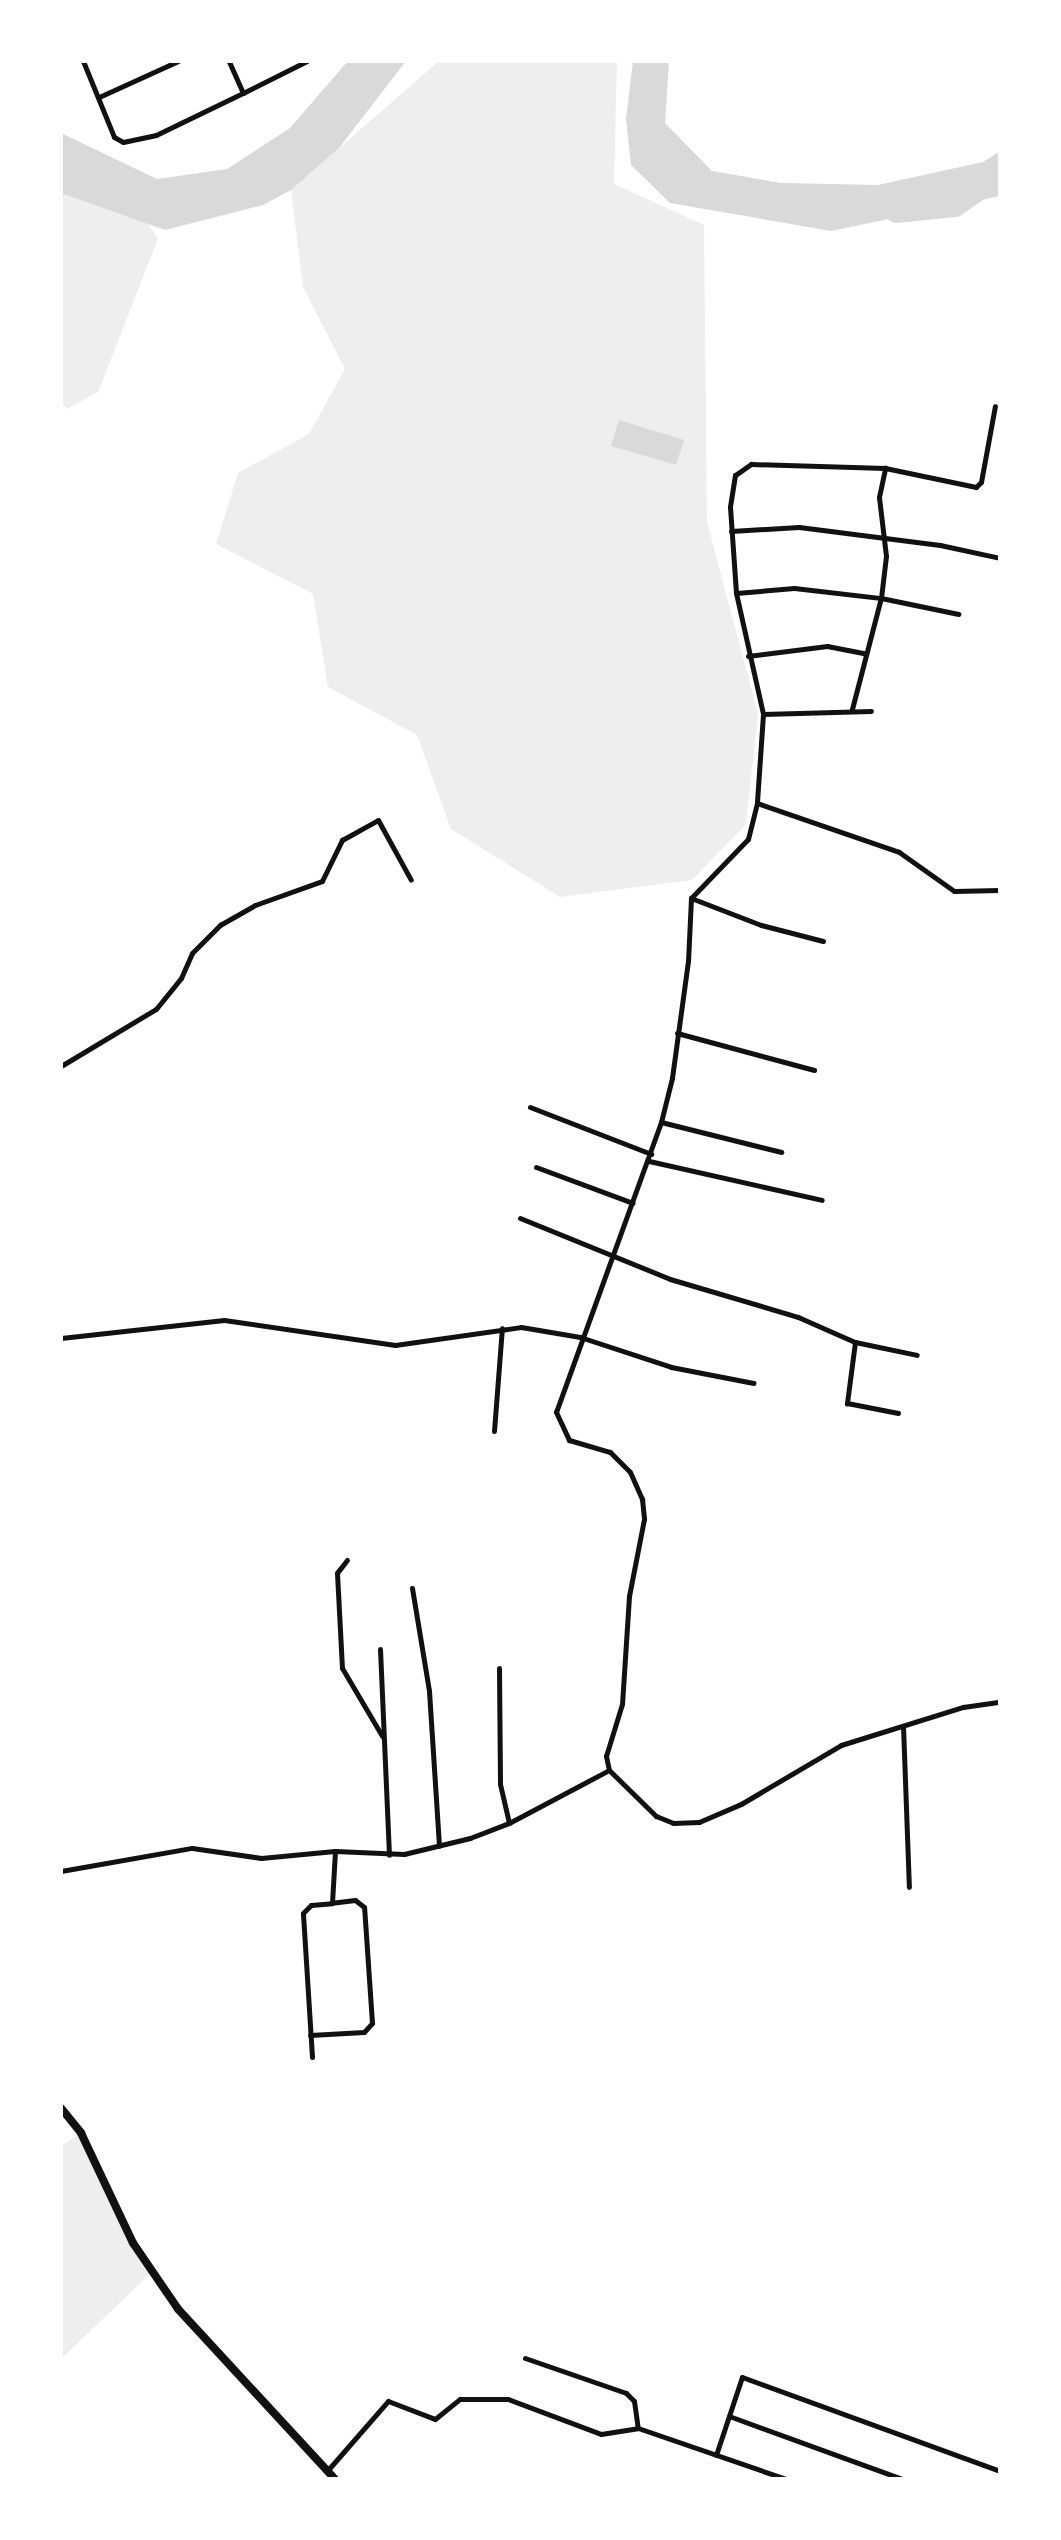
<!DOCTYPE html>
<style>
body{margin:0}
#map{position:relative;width:1061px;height:2540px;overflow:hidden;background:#fff;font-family:Quicksand,sans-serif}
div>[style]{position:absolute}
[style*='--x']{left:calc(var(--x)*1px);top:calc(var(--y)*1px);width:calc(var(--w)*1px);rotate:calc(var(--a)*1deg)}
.green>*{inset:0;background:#eee}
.water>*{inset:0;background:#d9d9d9}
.river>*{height:19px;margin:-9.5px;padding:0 9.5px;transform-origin:9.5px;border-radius:9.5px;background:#d9d9d9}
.minor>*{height:5px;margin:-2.5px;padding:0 2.5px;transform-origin:2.5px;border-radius:2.5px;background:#111}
.secondary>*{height:8px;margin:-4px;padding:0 4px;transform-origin:4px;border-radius:4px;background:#111}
span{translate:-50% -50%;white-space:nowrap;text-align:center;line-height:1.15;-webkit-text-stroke:6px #fff;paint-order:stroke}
.frame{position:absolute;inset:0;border:63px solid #fff;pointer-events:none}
</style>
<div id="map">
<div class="green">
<div style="clip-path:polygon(439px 61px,617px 61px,614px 184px,704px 225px,707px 522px,758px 714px,746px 824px,692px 880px,560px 897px,451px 829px,417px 735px,328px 687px,313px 594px,216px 544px,238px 473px,309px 434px,345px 369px,303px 287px,291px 190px)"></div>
<div style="clip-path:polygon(61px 170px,141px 213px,158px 239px,98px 392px,67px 409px,61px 403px)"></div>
<div style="clip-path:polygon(81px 2133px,152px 2272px,61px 2359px,61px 2146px)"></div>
</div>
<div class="water">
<div style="clip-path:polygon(348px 61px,406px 61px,339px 148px,291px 190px,263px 205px,165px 230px,61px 193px,61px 133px,157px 179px,227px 169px,290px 128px)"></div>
<div style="clip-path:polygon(633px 61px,669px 61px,665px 123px,712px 171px,781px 183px,878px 185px,983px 162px,1000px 151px,1000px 196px,831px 231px,670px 203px,631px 165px,626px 119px)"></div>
<div style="clip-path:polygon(619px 420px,684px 440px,676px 465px,611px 446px)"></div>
</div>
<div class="river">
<div style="--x:895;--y:213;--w:60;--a:-5.7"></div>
<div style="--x:955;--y:207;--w:55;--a:-34.6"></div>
</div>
<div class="minor">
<div style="--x:83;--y:61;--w:82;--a:67.8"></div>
<div style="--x:114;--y:137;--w:10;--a:29"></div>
<div style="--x:123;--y:142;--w:34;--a:-12"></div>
<div style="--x:156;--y:135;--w:97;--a:-25.8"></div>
<div style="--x:243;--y:93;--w:35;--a:-114"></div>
<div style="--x:243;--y:93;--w:72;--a:-26.6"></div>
<div style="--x:99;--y:97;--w:87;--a:-24.5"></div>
<div style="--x:885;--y:468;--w:134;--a:-178.3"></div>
<div style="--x:751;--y:464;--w:19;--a:145"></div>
<div style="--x:735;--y:475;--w:32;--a:99"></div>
<div style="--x:730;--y:507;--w:86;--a:86"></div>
<div style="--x:736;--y:593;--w:124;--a:77.4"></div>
<div style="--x:763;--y:714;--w:89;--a:93.9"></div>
<div style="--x:757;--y:803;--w:37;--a:104"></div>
<div style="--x:748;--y:839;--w:82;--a:134"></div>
<div style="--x:691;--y:898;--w:63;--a:92.7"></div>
<div style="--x:688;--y:961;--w:118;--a:97.8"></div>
<div style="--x:672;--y:1078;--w:45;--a:104"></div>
<div style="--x:661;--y:1122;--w:308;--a:109.9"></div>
<div style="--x:556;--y:1412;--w:31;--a:65"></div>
<div style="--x:569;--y:1440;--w:43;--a:16.3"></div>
<div style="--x:610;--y:1452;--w:28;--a:45"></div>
<div style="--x:630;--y:1472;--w:30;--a:66"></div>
<div style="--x:642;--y:1499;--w:20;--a:84"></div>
<div style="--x:644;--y:1519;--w:78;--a:101"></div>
<div style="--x:629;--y:1596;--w:108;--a:93.7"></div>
<div style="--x:622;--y:1704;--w:54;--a:107.1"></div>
<div style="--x:606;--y:1756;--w:14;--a:78"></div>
<div style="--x:609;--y:1770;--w:66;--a:44.4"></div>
<div style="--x:656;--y:1816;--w:18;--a:22"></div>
<div style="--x:673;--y:1823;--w:26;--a:-2"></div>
<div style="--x:699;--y:1822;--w:46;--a:-23.2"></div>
<div style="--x:741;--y:1804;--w:116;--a:-30.5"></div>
<div style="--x:841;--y:1745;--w:128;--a:-17.3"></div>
<div style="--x:963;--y:1707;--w:37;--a:-8"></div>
<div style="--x:731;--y:531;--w:68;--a:-3.4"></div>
<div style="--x:799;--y:527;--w:142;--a:7.3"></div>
<div style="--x:940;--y:545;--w:61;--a:12.2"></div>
<div style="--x:736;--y:593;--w:58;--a:-4.9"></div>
<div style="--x:794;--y:588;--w:88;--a:6.6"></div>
<div style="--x:881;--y:598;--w:79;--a:11.7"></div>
<div style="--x:748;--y:656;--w:80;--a:-7.2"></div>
<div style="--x:827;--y:646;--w:38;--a:11"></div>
<div style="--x:852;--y:709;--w:115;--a:-75.4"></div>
<div style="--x:881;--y:598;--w:42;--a:-83.2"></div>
<div style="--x:886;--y:556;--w:59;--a:-96.8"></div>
<div style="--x:879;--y:497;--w:30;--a:-78"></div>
<div style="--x:885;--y:468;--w:93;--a:11.8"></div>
<div style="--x:976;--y:487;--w:7;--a:-45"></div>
<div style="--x:981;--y:482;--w:77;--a:-79.6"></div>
<div style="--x:763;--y:714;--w:108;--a:-1.6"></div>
<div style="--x:757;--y:803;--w:150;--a:19"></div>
<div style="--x:899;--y:852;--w:67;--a:35.3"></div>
<div style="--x:954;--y:891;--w:46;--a:-1.2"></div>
<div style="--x:691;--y:898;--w:75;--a:21.1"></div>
<div style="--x:761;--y:925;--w:64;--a:14.5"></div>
<div style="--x:677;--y:1033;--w:142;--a:15.1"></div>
<div style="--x:61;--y:1066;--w:111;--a:-31"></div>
<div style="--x:156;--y:1009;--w:40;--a:-51"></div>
<div style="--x:181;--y:978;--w:27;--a:-66"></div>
<div style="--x:192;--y:953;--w:40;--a:-45"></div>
<div style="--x:220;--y:925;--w:40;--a:-29.7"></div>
<div style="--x:255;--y:905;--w:71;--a:-19.7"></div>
<div style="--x:322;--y:881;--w:46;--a:-64"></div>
<div style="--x:342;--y:840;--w:41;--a:-29.1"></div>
<div style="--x:378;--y:820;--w:68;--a:61.2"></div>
<div style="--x:530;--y:1107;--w:130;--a:21.2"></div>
<div style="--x:661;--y:1122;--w:124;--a:14"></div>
<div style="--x:649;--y:1161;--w:177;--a:12.7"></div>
<div style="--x:536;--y:1167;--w:103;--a:20.4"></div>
<div style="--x:520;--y:1218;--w:162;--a:22.1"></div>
<div style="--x:670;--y:1279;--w:134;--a:16.5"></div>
<div style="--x:798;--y:1317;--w:62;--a:23.7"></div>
<div style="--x:855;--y:1342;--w:63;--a:11.8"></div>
<div style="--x:61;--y:1338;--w:164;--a:-6.3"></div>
<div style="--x:224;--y:1320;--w:173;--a:8.3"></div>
<div style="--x:395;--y:1345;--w:127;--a:-8.1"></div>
<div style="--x:521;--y:1327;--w:60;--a:9.6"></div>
<div style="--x:580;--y:1337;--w:96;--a:18.2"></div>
<div style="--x:671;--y:1367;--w:84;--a:11"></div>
<div style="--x:855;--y:1342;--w:62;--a:97.5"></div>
<div style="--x:847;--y:1403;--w:52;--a:11.1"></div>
<div style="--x:494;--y:1431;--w:103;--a:-85.6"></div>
<div style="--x:347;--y:1560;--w:16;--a:128"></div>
<div style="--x:337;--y:1573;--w:95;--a:87"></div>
<div style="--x:342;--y:1668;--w:79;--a:59.5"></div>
<div style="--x:412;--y:1588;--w:104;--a:80.6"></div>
<div style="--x:429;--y:1691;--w:155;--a:86.3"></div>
<div style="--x:380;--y:1649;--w:206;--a:87.5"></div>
<div style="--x:499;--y:1668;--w:116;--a:89.5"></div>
<div style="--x:500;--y:1784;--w:40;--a:77"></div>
<div style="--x:903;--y:1726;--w:161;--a:87.9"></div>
<div style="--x:61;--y:1871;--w:133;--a:-10"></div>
<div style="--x:192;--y:1848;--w:70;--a:8.2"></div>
<div style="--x:261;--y:1858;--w:74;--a:-5.4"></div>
<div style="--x:335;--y:1851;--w:69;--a:2.5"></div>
<div style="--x:404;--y:1854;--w:68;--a:-13.6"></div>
<div style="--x:470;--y:1838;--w:42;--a:-21"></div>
<div style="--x:509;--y:1823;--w:113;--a:-27.9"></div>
<div style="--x:310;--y:2035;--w:54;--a:-3.2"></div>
<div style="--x:364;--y:2032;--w:12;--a:-48"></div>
<div style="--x:372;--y:2023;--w:116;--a:-93.9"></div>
<div style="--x:364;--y:1907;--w:11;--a:-142"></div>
<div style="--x:355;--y:1900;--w:23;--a:173"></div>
<div style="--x:312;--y:2057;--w:144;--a:-93.6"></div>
<div style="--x:303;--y:1913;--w:11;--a:-45"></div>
<div style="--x:311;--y:1905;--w:21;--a:-5"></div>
<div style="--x:332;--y:1903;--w:52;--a:-86.7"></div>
<div style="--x:525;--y:2358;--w:107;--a:19.1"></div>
<div style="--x:626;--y:2393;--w:11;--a:45"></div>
<div style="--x:634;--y:2401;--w:27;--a:82"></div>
<div style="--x:729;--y:2416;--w:184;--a:20"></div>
<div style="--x:716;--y:2455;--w:82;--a:-71.6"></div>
<div style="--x:742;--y:2377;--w:275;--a:20"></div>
<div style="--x:327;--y:2471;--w:93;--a:-48.9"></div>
<div style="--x:388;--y:2401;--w:50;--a:21"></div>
<div style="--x:435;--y:2419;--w:32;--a:-39"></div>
<div style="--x:460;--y:2399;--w:48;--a:0"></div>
<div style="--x:508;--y:2399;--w:99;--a:20.6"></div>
<div style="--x:601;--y:2434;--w:37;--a:-9"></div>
<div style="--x:638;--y:2428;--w:157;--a:19"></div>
</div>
<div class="secondary">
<div style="--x:61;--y:2108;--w:32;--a:51"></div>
<div style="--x:81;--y:2133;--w:122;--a:64.7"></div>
<div style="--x:133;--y:2243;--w:80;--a:55.7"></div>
<div style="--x:178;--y:2309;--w:231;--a:47.3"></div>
</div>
<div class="frame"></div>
</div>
